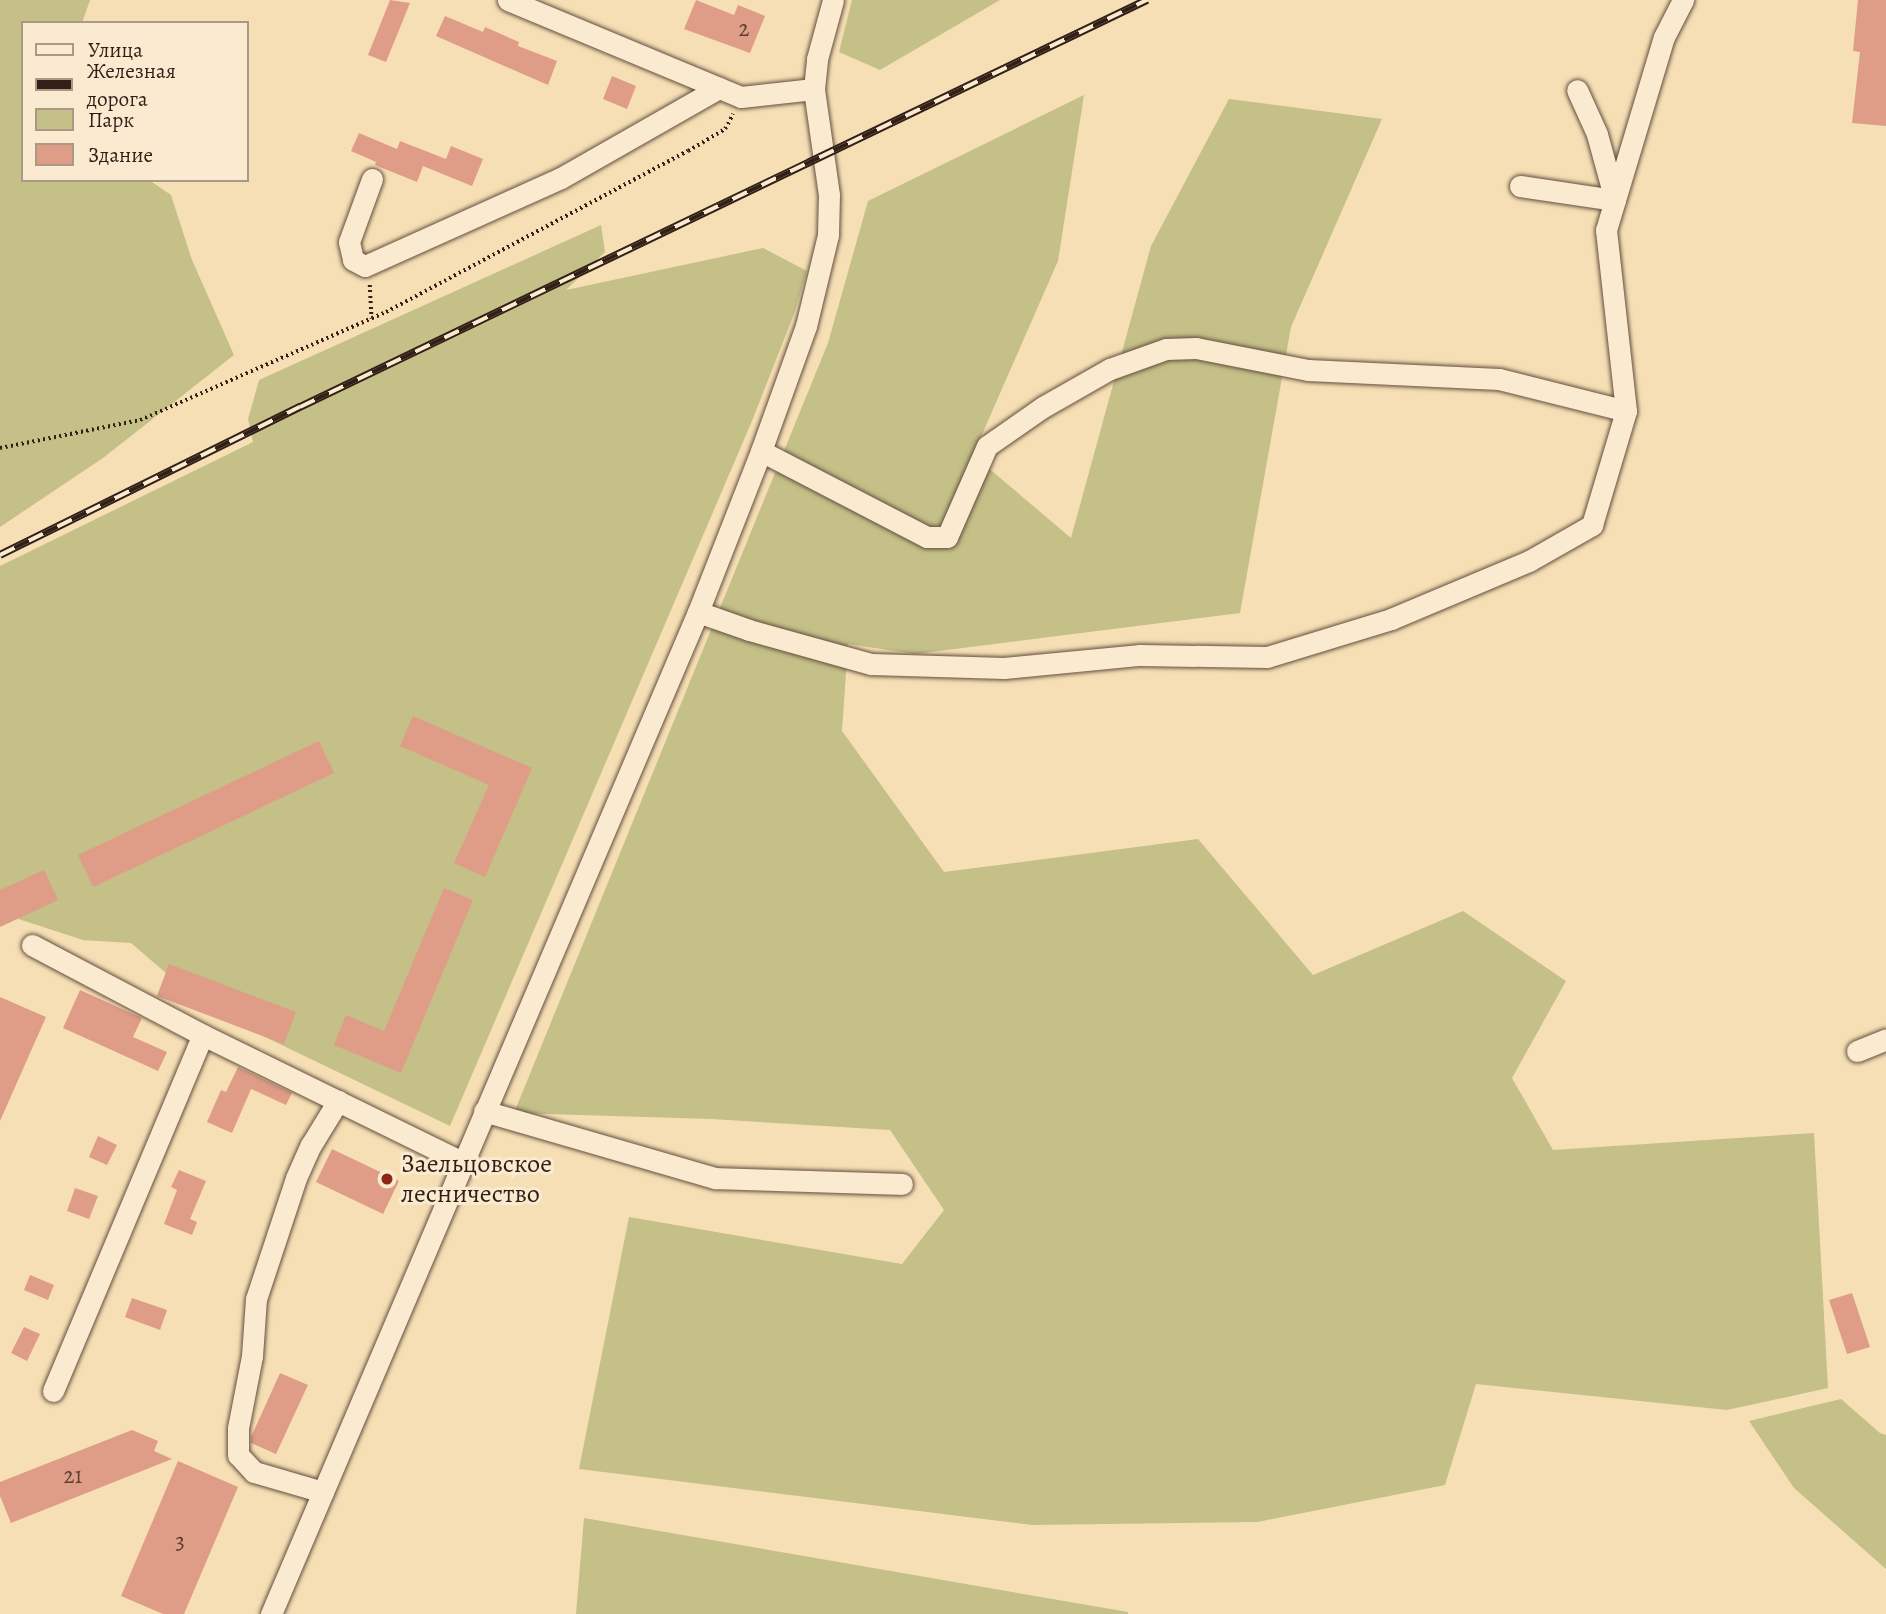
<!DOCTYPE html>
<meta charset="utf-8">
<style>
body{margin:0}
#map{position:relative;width:1886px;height:1614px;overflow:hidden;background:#f7dfb5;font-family:Alegreya,serif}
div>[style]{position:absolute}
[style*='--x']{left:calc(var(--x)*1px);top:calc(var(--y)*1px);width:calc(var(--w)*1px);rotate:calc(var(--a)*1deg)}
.green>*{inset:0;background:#c4c088}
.building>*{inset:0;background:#df9c86}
.path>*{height:3.5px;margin-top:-1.75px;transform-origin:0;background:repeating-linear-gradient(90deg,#321f18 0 2px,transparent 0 5.5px)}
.roads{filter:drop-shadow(0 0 2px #634f3f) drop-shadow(0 0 2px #634f3f)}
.minor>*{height:21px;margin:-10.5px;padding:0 10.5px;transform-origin:10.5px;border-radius:10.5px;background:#faeacf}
.rail>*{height:8px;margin-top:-4px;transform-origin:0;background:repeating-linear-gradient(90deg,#faeacf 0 16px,#321f18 0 32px);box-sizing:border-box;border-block:2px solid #321f18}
.dots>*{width:19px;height:19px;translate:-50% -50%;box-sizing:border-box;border:4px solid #faeacf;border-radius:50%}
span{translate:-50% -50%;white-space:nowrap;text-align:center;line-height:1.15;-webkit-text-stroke:6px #faeacf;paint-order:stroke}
.number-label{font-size:23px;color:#5d3e34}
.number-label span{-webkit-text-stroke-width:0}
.poi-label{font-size:26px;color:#321f18}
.left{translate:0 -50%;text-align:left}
.legend{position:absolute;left:21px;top:21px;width:228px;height:161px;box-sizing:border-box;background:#faeacf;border:2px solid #aa9986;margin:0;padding:9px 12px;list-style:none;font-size:21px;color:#321f18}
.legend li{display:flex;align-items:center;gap:14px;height:35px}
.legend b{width:35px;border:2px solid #aa9986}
</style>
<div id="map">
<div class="green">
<div style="clip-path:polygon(0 0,90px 0,82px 23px,23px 23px,23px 180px,149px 180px,171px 195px,192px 260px,234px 355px,103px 458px,0 527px)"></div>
<div style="clip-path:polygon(852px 0,1000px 0,880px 70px,839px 52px)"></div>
<div style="clip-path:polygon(1084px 95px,1058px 261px,973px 455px,1071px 538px,1151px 246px,1229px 99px,1382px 119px,1291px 327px,1240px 613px,915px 654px,848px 644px,842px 731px,944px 872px,1198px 839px,1313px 975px,1463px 911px,1566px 981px,1512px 1078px,1553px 1150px,1814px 1133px,1828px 1388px,1727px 1410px,1476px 1384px,1445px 1485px,1257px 1522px,1032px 1525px,579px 1469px,629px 1217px,902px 1264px,944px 1210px,890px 1130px,711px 1119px,514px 1113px,828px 343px,868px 201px)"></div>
<div style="clip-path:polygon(601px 225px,605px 252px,566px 290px,763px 248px,807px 271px,794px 314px,752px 421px,450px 1126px,209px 1010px,131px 943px,83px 940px,0 913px,0 566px,253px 442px,248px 419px,259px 380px)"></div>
<div style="clip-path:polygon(1841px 1399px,1880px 1433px,1886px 1435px,1886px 1569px,1794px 1488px,1749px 1421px)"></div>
<div style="clip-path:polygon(584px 1518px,1128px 1612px,1128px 1614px,576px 1614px)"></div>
</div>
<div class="building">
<div style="clip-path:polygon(390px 0,410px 3px,386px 62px,368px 55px)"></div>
<div style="clip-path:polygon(696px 0,734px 15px,738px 5px,765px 16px,750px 53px,684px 29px)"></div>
<div style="clip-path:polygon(1858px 0,1886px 0,1886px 126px,1852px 123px,1860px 52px,1853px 51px)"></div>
<div style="clip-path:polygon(445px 16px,483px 32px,485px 27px,519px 42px,518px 46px,557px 61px,548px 85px,436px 36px)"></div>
<div style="clip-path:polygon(612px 76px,636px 86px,627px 109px,603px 99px)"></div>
<div style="clip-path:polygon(359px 133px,397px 149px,400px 141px,446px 159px,451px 146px,483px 159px,472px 186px,423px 166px,417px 182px,375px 165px,376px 162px,351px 151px)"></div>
<div style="clip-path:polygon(413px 716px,532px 768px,485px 877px,454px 863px,489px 785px,400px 746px)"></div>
<div style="clip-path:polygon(319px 741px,334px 773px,93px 887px,78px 855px)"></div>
<div style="clip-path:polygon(44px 870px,58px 900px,0 927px,0 890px)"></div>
<div style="clip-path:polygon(444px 888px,473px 900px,401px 1073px,334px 1045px,346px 1015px,384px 1031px)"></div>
<div style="clip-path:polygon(169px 964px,296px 1012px,284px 1044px,157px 996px)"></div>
<div style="clip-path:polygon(80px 990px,142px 1018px,133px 1037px,167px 1052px,158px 1071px,63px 1028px)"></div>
<div style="clip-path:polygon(0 997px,46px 1017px,0 1121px)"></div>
<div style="clip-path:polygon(238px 1067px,292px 1093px,286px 1105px,251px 1089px,232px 1133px,207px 1122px,221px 1090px,226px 1092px)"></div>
<div style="clip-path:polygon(98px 1136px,117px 1145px,107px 1165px,89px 1157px)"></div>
<div style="clip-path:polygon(332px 1149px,399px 1181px,383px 1214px,316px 1182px)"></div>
<div style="clip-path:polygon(179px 1170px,206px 1181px,190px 1219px,197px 1222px,192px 1235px,164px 1224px,177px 1190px,171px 1187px)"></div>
<div style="clip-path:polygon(75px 1188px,98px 1196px,89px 1219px,67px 1211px)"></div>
<div style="clip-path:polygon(30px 1275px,54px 1285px,48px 1300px,24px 1290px)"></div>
<div style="clip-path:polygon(1852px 1293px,1870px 1347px,1847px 1354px,1829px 1300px)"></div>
<div style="clip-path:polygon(132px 1298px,167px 1310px,160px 1330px,125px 1317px)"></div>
<div style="clip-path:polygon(24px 1327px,40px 1334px,27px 1361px,11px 1353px)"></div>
<div style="clip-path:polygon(280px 1373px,308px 1385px,276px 1454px,251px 1443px,251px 1437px)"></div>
<div style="clip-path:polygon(132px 1430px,158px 1441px,154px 1451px,172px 1459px,11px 1523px,0 1496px,0 1482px)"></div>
<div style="clip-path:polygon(178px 1461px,238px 1487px,184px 1614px,163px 1614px,121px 1596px)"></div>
</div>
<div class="path">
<div style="--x:370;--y:285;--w:34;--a:87"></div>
<div style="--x:0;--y:448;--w:143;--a:-11.3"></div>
<div style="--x:140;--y:420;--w:269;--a:-23.7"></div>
<div style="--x:386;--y:312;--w:342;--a:-28.1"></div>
<div style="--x:688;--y:151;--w:43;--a:-30.7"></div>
<div style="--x:725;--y:129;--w:17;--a:-62"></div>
</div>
<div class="roads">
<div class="minor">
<div style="--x:508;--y:0;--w:252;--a:22.6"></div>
<div style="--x:741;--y:97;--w:73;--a:-6.3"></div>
<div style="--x:372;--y:179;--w:67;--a:110.1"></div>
<div style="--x:349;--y:242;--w:18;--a:77"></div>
<div style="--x:353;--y:260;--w:13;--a:27"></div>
<div style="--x:365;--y:266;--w:215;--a:-24.2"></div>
<div style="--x:561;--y:178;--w:182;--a:-29.7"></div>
<div style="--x:1520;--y:186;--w:96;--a:8.4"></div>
<div style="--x:1615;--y:200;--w:68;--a:-105.3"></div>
<div style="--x:1597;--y:134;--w:48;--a:-114.4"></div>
<div style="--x:761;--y:451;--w:187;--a:27.4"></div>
<div style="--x:927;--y:537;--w:20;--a:0"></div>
<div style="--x:947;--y:537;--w:99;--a:-66.3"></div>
<div style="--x:987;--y:446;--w:68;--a:-34.9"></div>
<div style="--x:1043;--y:407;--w:77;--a:-29.6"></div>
<div style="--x:1110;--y:369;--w:59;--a:-19.7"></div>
<div style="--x:1166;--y:349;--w:30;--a:-2"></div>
<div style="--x:1196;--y:348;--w:114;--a:11.1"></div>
<div style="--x:1308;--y:370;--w:191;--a:2.7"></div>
<div style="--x:1499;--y:379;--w:131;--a:14.1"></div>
<div style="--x:698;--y:612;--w:54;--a:19.4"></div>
<div style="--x:749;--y:630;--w:127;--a:15.6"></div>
<div style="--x:871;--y:664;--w:133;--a:1.7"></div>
<div style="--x:1004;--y:668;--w:137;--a:-5.5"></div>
<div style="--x:1140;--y:655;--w:127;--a:0.9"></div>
<div style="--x:1267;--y:657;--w:130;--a:-17"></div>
<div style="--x:1391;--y:619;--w:150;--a:-22.8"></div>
<div style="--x:1529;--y:561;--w:73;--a:-29.7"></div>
<div style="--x:1592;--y:525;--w:119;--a:-73.4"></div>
<div style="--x:1626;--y:411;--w:182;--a:-96.3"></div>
<div style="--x:1606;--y:230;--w:202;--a:-73.3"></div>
<div style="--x:1664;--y:37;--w:42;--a:-62.8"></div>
<div style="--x:32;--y:945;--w:193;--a:27.8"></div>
<div style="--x:203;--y:1035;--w:288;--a:26.1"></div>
<div style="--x:1857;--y:1051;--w:31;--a:-22"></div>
<div style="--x:484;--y:1111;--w:241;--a:16.2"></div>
<div style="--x:715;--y:1178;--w:187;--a:1.8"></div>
<div style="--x:53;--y:1391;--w:386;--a:-67.2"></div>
<div style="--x:323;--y:1492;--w:72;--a:-163.8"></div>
<div style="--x:254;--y:1472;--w:23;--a:-133"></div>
<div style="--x:238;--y:1455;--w:27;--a:-90"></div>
<div style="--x:238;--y:1428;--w:73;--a:-79"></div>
<div style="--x:252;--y:1356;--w:57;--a:-86"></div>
<div style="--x:256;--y:1299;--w:127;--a:-71.7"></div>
<div style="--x:296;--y:1178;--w:36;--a:-66"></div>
<div style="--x:311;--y:1145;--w:52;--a:-58.5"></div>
<div style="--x:271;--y:1614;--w:1089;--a:-66.92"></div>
<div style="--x:698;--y:612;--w:173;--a:-68.6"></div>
<div style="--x:761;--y:451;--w:133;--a:-70.2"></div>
<div style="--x:806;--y:326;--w:94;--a:-76.4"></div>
<div style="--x:828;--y:235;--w:40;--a:-88.6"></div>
<div style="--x:829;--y:195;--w:107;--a:-98.1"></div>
<div style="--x:814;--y:89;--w:30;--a:-84"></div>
<div style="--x:817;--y:59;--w:61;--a:-74.8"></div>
</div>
</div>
<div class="rail">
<div style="--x:0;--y:555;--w:335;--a:-26.3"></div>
<div style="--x:300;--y:407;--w:940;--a:-25.67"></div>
</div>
<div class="dots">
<div style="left:387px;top:1179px;background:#8f2418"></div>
</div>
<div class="number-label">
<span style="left:744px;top:29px">2</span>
<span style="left:73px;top:1476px">21</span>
<span style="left:180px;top:1542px">3</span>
</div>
<div class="poi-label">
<span class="left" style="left:401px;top:1179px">Заельцовское<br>лесничество</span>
</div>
<ul class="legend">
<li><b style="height:9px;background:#faeacf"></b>Улица</li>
<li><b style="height:9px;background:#321f18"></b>Железная дорога</li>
<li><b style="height:19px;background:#c4c088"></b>Парк</li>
<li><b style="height:19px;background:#df9c86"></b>Здание</li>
</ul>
</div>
